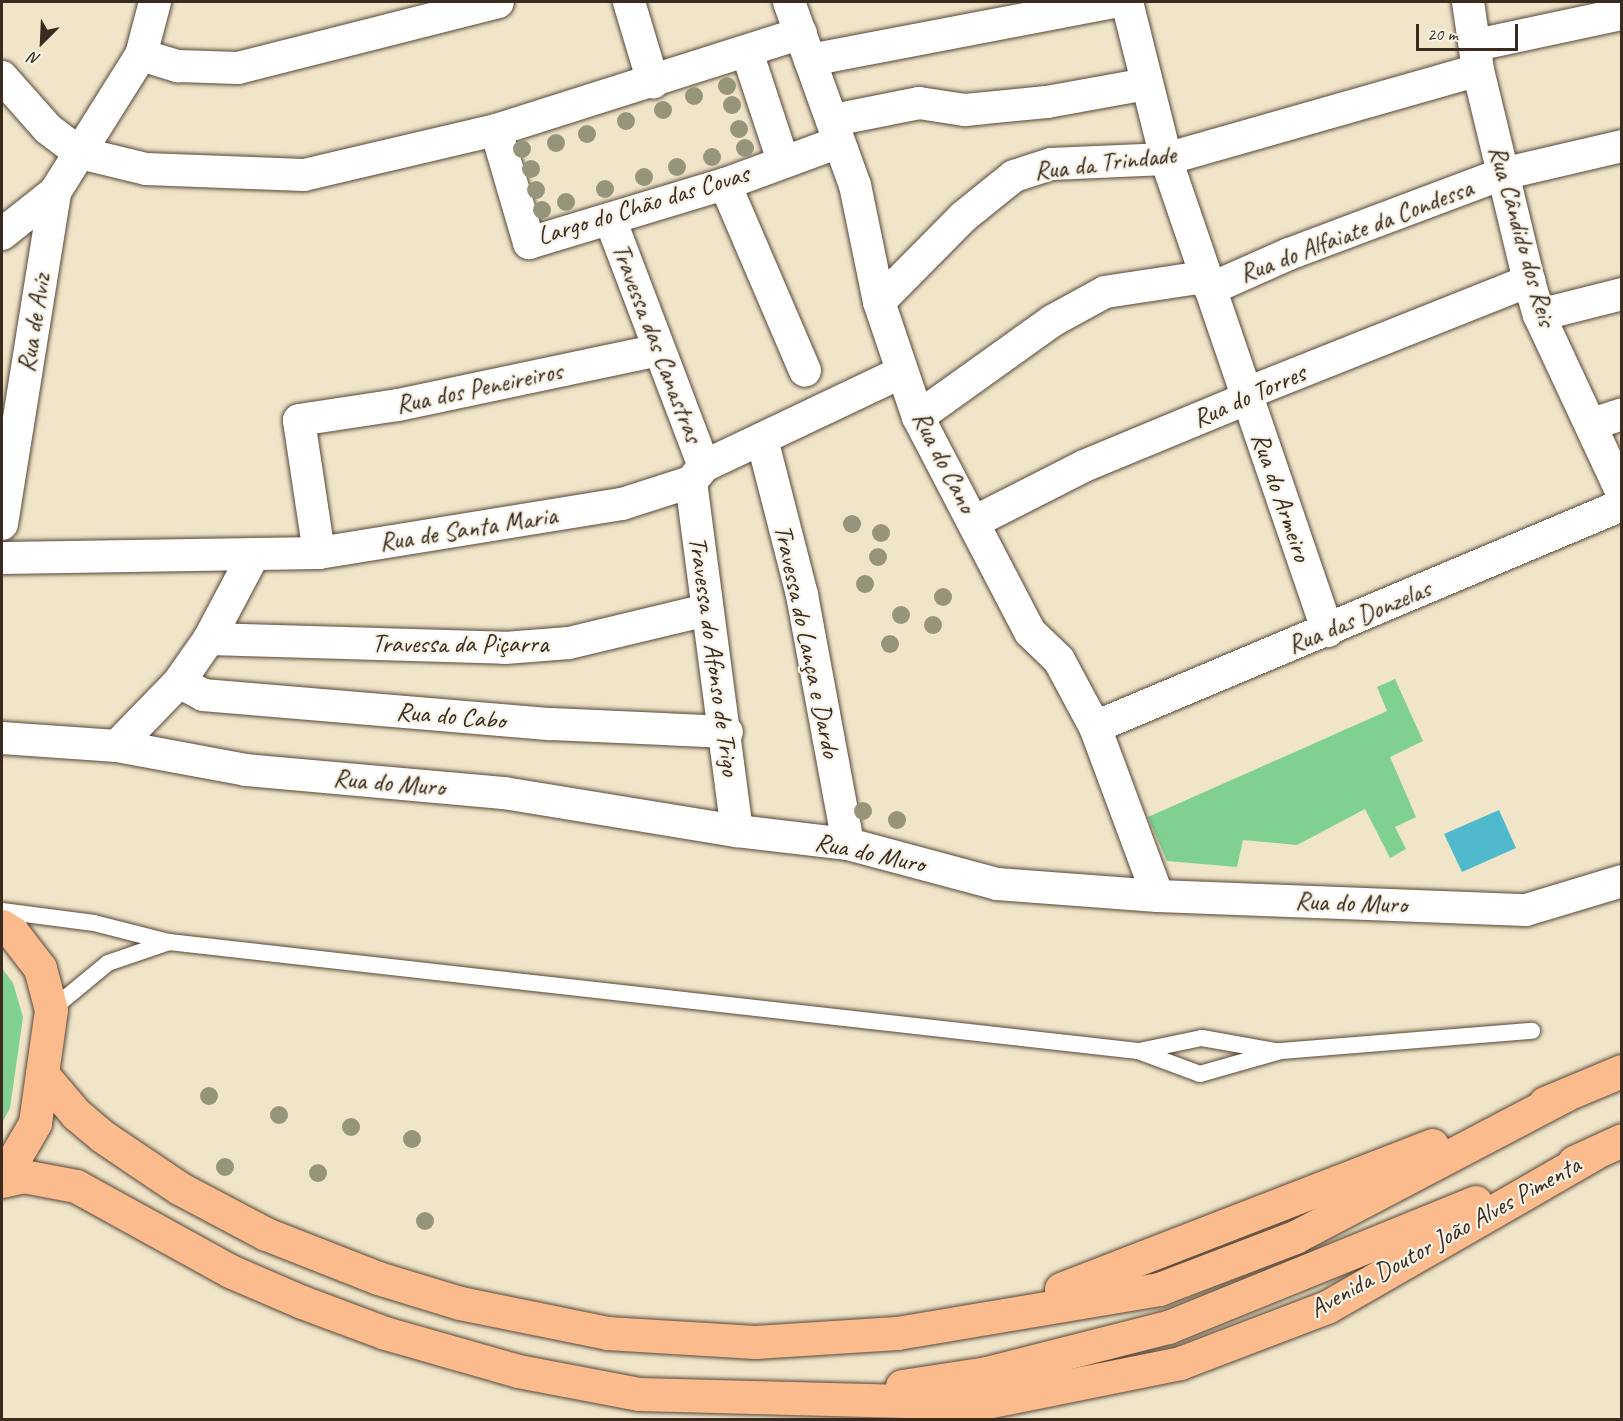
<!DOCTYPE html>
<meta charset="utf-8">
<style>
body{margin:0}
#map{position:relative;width:1623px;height:1421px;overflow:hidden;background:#f0e5c9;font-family:Caveat,sans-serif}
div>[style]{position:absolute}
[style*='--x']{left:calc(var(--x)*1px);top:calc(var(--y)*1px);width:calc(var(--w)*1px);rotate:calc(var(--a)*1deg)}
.green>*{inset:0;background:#80d091}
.water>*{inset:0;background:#50bacc}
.roads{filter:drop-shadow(0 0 2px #564638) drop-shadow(0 0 2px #564638)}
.lane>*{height:16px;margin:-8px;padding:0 8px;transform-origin:8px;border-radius:8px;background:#fff}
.street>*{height:32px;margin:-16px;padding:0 16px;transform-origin:16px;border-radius:16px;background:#fff}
.primary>*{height:33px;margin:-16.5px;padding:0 16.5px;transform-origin:16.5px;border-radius:16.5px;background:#fbbb8c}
.trees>*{width:18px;height:18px;margin:-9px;border-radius:50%;background:#96957b}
span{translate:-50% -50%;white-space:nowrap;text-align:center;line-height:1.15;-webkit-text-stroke:4.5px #f7f3e8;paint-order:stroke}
.street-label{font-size:26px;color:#3b2a1e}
.frame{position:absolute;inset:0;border:3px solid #3b2a1e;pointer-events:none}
.north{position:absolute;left:12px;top:12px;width:60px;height:60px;-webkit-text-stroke:4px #f7f3e8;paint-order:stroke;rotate:204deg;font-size:16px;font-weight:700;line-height:24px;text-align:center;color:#3b2a1e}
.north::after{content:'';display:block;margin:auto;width:21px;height:27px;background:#3b2a1e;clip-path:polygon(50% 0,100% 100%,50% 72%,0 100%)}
.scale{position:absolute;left:1416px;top:24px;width:102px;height:27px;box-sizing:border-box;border:3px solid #3b2a1e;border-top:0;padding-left:8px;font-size:18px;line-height:21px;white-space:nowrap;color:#3b2a1e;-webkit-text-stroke:4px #f7f3e8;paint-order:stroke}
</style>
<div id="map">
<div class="green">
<div style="clip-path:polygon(1395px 679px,1423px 741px,1390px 757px,1416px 817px,1395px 827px,1406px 849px,1390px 858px,1365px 809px,1297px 845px,1243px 840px,1237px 867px,1167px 861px,1148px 817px,1387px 711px,1377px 687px)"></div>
<div style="clip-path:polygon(2px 968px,13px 983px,23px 1017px,10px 1108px,2px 1123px)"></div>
</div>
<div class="water">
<div style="clip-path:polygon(1499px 810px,1516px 848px,1462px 872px,1444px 834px)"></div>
</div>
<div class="roads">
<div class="lane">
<div style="--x:2;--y:911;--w:93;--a:7.4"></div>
<div style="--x:94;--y:923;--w:77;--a:14.2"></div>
<div style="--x:169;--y:942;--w:975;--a:6.42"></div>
<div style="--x:1138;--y:1051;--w:66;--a:20.4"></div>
<div style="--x:1200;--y:1074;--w:84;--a:-15.9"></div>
<div style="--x:1281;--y:1051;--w:252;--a:-4.6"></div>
<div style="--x:51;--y:1010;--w:74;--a:-39.5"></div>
<div style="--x:108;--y:963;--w:65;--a:-19"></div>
<div style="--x:1139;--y:1051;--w:64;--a:-11.7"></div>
<div style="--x:1202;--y:1038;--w:75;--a:10"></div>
</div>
<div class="street">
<div style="--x:629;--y:2;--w:84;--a:73.3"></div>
<div style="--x:789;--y:2;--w:195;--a:70.2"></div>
<div style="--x:855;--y:185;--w:119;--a:78.4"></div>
<div style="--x:879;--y:302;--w:121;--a:71.3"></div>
<div style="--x:918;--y:417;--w:242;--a:62.5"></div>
<div style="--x:1030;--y:632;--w:40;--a:44"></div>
<div style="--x:1059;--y:660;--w:76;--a:61.8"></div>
<div style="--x:1095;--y:727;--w:180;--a:69.6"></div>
<div style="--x:1127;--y:2;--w:162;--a:76"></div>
<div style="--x:1166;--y:159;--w:499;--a:71.1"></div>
<div style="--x:1468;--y:2;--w:69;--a:81.6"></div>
<div style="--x:1478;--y:70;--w:217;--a:76.4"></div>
<div style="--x:1529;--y:281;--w:35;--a:74"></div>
<div style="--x:1539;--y:315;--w:196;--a:65"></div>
<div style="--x:1476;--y:45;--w:149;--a:-12"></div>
<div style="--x:747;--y:52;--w:115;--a:71.7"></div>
<div style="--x:141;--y:55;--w:39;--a:17"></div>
<div style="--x:178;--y:66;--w:60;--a:1.9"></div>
<div style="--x:238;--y:68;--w:268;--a:-14.2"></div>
<div style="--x:810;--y:60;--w:309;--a:-10.8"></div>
<div style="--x:2;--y:77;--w:69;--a:48.5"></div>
<div style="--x:48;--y:129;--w:40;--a:37"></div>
<div style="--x:80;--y:153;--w:68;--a:13.6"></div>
<div style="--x:146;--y:169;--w:158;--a:2.2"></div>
<div style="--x:304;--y:175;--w:197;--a:-13.2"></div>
<div style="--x:496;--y:130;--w:320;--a:-17.6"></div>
<div style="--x:834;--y:120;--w:87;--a:-11.3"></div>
<div style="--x:919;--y:103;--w:47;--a:8.7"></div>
<div style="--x:965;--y:110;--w:82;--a:-5.6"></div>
<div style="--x:1047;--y:102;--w:101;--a:-10.3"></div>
<div style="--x:496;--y:130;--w:118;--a:73.7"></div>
<div style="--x:529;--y:243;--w:205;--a:-16.8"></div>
<div style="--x:725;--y:184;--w:121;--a:-20.2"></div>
<div style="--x:725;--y:184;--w:203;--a:66.8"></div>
<div style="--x:610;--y:219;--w:264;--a:69.2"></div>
<div style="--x:2;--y:234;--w:68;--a:-38.4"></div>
<div style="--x:55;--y:192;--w:162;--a:-57.9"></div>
<div style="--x:141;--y:55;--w:55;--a:-75.2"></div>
<div style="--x:1210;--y:289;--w:86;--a:-23.9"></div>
<div style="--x:1289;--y:254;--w:228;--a:-20.6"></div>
<div style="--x:1502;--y:174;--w:123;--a:-13.1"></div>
<div style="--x:879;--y:302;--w:120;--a:-45.3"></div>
<div style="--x:963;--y:217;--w:65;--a:-38.8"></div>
<div style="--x:1014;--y:176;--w:39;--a:-18"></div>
<div style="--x:1051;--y:164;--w:115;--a:-2.5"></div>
<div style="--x:1166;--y:159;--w:324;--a:-15.9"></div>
<div style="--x:1539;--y:315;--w:86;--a:-14.2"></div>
<div style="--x:918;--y:417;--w:165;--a:-35.6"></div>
<div style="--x:1052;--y:321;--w:60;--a:-28.7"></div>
<div style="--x:1105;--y:292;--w:100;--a:-8.6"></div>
<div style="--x:1592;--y:424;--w:32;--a:-18"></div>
<div style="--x:762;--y:439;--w:161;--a:75.6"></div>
<div style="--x:802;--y:595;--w:253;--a:79.5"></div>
<div style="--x:691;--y:482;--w:352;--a:82.5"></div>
<div style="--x:974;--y:522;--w:123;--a:-27"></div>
<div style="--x:1084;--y:466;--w:165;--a:-22.5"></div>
<div style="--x:1236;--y:403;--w:13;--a:-45"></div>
<div style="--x:1245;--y:394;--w:306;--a:-21.7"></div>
<div style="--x:2;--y:524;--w:336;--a:-80.9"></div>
<div style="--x:319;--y:553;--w:134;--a:-98.6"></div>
<div style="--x:299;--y:420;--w:100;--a:-8.6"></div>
<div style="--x:398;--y:405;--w:266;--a:-11.9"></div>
<div style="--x:2;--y:558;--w:317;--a:-0.9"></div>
<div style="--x:319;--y:553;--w:307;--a:-9.2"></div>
<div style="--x:622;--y:504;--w:72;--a:-17.7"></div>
<div style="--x:691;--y:482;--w:21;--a:-51"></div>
<div style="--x:704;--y:466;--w:219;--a:-25.4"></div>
<div style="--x:209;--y:639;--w:296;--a:1.7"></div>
<div style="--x:505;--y:648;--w:64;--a:-4.5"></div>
<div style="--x:569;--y:643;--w:141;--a:-13.5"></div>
<div style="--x:179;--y:682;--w:27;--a:28"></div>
<div style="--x:203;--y:695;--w:349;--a:4.8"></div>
<div style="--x:551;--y:724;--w:176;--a:2.6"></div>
<div style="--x:1095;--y:727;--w:572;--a:-22.84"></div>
<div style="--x:2;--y:738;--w:115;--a:4"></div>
<div style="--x:117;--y:746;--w:131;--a:10.5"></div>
<div style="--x:246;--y:770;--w:259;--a:5.1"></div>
<div style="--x:504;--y:793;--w:236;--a:9.3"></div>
<div style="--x:737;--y:831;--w:112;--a:6.7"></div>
<div style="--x:848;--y:844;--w:154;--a:15"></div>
<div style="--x:997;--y:884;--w:161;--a:4.3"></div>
<div style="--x:1158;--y:896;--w:368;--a:2.2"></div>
<div style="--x:1526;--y:910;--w:100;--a:-16.8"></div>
<div style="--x:117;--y:746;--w:89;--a:-45.9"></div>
<div style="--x:179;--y:682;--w:52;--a:-55.1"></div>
<div style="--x:209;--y:639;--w:96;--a:-62.1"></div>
</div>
<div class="primary">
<div style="--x:2;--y:926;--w:13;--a:32"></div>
<div style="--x:13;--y:933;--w:44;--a:52.4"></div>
<div style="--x:40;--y:968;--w:43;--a:75.3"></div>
<div style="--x:51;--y:1010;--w:114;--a:98.1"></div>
<div style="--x:35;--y:1123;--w:44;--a:120.1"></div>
<div style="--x:13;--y:1161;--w:14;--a:141"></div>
<div style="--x:42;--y:1074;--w:52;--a:49.6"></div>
<div style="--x:76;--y:1114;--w:34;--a:40"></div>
<div style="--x:102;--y:1136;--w:93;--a:34"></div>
<div style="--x:179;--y:1188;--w:98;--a:27.9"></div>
<div style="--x:266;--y:1234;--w:120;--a:21.4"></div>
<div style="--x:378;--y:1278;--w:86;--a:17"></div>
<div style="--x:460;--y:1303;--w:150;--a:11.5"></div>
<div style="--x:607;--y:1333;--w:148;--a:3.5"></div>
<div style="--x:755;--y:1342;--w:142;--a:-3.6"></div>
<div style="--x:897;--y:1333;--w:266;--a:-9.5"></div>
<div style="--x:1159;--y:1289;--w:146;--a:-20.9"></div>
<div style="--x:1295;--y:1237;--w:306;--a:-27.7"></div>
<div style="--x:1545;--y:1103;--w:83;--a:-22.6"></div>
<div style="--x:1574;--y:1162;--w:53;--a:-24.6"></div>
<div style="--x:2;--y:1181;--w:22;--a:-13"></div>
<div style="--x:23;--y:1176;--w:54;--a:10.7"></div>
<div style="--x:76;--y:1186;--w:176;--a:28.9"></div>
<div style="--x:230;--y:1271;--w:78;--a:23.3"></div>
<div style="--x:302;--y:1302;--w:89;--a:20.5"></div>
<div style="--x:385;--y:1333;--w:138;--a:15.9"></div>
<div style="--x:518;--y:1371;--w:123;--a:10.8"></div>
<div style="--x:639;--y:1394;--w:343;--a:1.5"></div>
<div style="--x:982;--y:1403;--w:202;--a:-11.4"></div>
<div style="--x:1180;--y:1363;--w:157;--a:-20.9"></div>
<div style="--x:1327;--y:1307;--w:307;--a:-29.9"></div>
<div style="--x:1061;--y:1289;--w:398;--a:-21.2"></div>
<div style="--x:902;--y:1386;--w:86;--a:-8.7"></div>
<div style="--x:987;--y:1373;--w:187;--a:-14.3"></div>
<div style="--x:1168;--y:1327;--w:332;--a:-22.1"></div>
</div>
</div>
<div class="trees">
<div style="left:727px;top:86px"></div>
<div style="left:694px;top:96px"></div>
<div style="left:732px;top:105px"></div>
<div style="left:663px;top:110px"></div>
<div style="left:626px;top:121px"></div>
<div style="left:739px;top:129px"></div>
<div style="left:587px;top:134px"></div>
<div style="left:556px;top:143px"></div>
<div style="left:745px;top:148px"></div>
<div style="left:522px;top:149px"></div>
<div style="left:712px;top:157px"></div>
<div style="left:677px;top:167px"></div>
<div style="left:531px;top:169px"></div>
<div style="left:644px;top:177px"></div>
<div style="left:605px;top:189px"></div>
<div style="left:536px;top:190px"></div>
<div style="left:566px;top:202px"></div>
<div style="left:542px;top:210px"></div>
<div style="left:852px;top:524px"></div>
<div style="left:881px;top:533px"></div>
<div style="left:878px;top:557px"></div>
<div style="left:865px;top:584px"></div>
<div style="left:943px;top:597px"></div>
<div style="left:901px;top:615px"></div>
<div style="left:933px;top:625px"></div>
<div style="left:890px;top:644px"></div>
<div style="left:863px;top:811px"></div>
<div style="left:897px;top:820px"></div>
<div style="left:209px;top:1096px"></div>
<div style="left:279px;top:1115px"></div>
<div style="left:351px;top:1127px"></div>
<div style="left:412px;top:1139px"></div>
<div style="left:225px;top:1167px"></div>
<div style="left:318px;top:1173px"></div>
<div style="left:425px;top:1221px"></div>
</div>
<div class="street-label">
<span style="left:1105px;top:163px;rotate:-7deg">Rua da Trindade</span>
<span style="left:643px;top:205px;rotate:-17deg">Largo do Chão das Covas</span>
<span style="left:1356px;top:231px;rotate:-21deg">Rua do Alfaiate da Condessa</span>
<span style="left:1522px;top:236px;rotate:74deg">Rua Cândido dos Reis</span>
<span style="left:34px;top:323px;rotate:-81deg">Rua de Aviz</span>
<span style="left:657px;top:343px;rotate:69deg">Travessa das Canastras</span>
<span style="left:479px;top:388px;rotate:-12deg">Rua dos Peneireiros</span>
<span style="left:1249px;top:396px;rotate:-24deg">Rua do Torres</span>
<span style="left:944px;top:462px;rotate:63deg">Rua do Cano</span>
<span style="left:1281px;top:497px;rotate:71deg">Rua do Armeiro</span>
<span style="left:468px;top:529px;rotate:-9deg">Rua de Santa Maria</span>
<span style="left:1359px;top:617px;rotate:-23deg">Rua das Donzelas</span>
<span style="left:807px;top:641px;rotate:78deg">Travessa do Lança e Dardo</span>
<span style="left:460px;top:644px">Travessa da Piçarra</span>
<span style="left:714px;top:656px;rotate:82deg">Travessa do Afonso de Trigo</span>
<span style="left:451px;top:716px;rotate:5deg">Rua do Cabo</span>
<span style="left:389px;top:783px;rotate:5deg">Rua do Muro</span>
<span style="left:870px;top:853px;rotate:12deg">Rua do Muro</span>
<span style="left:1351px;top:903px;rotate:2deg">Rua do Muro</span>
<span style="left:1445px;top:1237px;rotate:-29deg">Avenida Doutor João Alves Pimenta</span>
</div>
<div class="frame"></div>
<div class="north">N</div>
<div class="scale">20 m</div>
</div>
